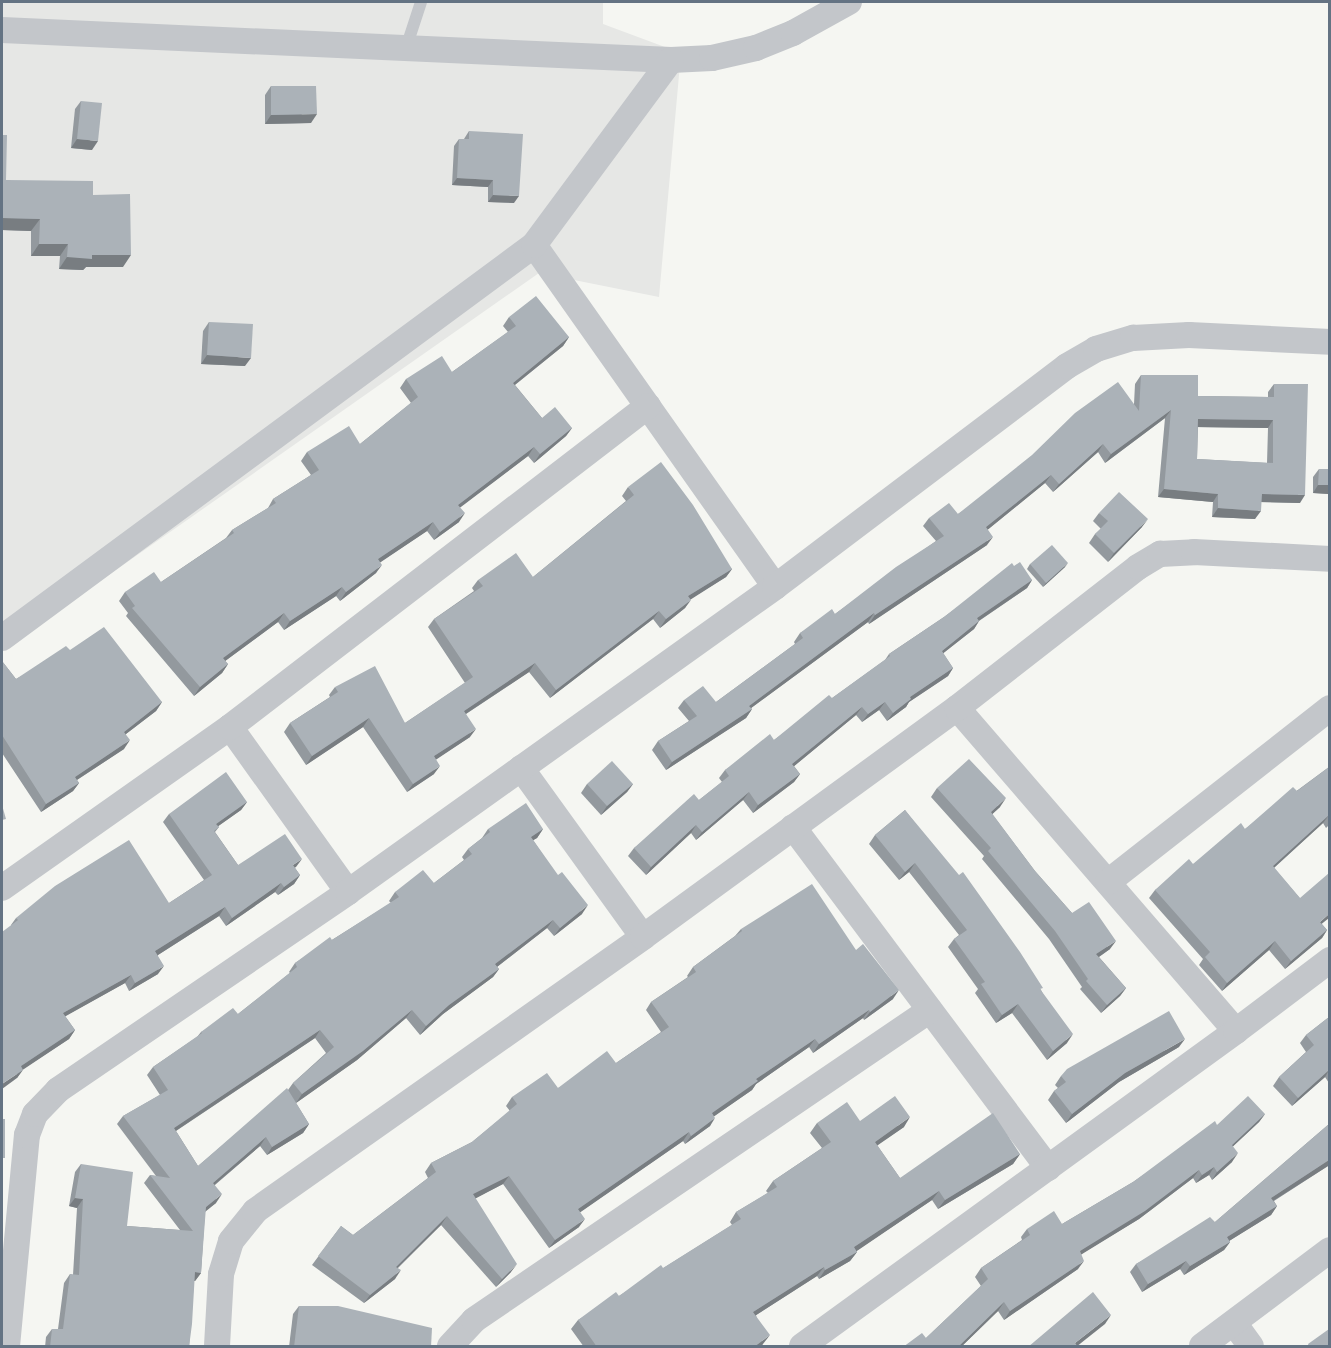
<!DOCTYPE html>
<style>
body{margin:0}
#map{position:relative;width:1331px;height:1348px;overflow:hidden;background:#f5f6f2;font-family:"Alegreya Sans",sans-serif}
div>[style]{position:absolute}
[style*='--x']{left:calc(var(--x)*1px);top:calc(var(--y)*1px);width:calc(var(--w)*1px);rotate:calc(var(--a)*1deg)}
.built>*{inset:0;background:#e6e7e5}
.lane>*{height:12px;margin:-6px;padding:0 6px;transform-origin:6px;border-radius:6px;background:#c3c6ca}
.street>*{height:26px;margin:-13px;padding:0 13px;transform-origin:13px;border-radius:13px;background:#c3c6ca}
.wall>*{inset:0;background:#93999e}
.shaded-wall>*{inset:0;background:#787d81}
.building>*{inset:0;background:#abb2b8}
span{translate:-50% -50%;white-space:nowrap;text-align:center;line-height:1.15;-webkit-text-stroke:6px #fff;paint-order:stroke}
.frame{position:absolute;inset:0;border:3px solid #647383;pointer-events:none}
</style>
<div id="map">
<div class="built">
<div style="clip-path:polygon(2px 2px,603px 2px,603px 24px,681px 53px,659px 297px,539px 273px,2px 650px)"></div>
</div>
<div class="lane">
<div style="--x:406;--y:48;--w:48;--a:-71.9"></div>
</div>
<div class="street">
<div style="--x:2;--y:30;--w:670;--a:2.57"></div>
<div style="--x:671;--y:60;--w:41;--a:-2.8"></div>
<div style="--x:712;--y:58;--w:45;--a:-12.8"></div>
<div style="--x:756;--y:48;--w:40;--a:-22"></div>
<div style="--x:793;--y:33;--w:64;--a:-29"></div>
<div style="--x:534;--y:245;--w:418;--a:54.8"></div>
<div style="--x:2;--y:638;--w:661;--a:-36.45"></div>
<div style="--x:534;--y:245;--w:230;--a:-53.5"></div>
<div style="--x:957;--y:708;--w:427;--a:49.2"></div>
<div style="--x:230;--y:727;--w:203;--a:54.4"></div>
<div style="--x:521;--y:768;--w:208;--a:54.2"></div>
<div style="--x:793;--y:827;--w:426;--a:53.2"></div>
<div style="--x:1108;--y:882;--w:282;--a:-38.1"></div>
<div style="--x:2;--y:888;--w:279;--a:-35.2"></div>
<div style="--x:230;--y:727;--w:527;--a:-37.52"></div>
<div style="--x:1234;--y:1323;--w:29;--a:54"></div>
<div style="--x:7;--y:1346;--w:212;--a:-84.6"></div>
<div style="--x:27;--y:1135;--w:22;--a:-69"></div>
<div style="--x:35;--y:1114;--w:33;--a:-46"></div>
<div style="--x:58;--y:1090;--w:351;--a:-34.3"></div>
<div style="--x:348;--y:892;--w:525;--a:-35.54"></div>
<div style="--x:775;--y:587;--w:366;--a:-37.1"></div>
<div style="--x:1067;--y:366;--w:34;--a:-30"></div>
<div style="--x:1096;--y:349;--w:39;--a:-17"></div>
<div style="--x:1133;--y:338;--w:56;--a:-3.1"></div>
<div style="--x:1189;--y:335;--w:141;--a:2.8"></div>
<div style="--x:217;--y:1346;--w:72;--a:-86.8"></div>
<div style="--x:221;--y:1274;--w:34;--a:-73"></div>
<div style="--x:231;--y:1241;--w:38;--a:-51"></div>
<div style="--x:255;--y:1211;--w:475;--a:-35.2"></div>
<div style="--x:643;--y:937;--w:389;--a:-36.1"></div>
<div style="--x:957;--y:708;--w:229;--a:-37.9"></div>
<div style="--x:1138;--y:567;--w:26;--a:-31"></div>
<div style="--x:1160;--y:554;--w:34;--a:-3"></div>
<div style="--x:1194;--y:552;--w:136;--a:2.9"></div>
<div style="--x:450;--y:1346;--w:35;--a:-47"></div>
<div style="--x:474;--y:1320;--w:551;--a:-34.21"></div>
<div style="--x:802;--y:1346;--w:536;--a:-35.97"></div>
<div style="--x:1236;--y:1031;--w:118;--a:-37.1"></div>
<div style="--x:1202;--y:1346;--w:160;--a:-36.9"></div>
</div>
<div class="wall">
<div style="clip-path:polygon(271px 86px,311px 123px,265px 124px,265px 95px)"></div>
<div style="clip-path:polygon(81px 101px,92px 150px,71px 148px,75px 109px)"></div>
<div style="clip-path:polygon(469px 131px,514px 203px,488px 202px,488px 187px,452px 185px,454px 146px,459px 139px,464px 139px)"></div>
<div style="clip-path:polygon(6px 180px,93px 195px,123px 267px,86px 267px,83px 270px,59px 269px,60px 256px,31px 256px,31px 231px,2px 230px)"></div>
<div style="clip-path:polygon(509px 317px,569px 337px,563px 346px,515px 385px,542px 418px,572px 428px,566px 436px,534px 463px,528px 456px,460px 507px,459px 522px,434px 540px,427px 531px,380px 562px,376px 573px,340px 601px,336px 596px,284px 630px,278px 622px,225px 661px,228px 664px,222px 673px,194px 696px,126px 616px,128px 613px,119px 601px,125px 592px,161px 582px,226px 538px,232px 530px,268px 508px,273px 499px,311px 475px,301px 461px,307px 452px,360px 444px,411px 403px,400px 388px,406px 379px,452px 372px,508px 332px,503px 326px)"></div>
<div style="clip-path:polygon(209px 322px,245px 366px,201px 364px,203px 331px)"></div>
<div style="clip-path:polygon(evenodd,1141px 375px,1198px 396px,1268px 397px,1268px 392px,1274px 384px,1300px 503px,1261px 502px,1255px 519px,1212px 517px,1213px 502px,1158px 497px,1165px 418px,1105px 463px,1098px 452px,1053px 492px,1045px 483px,987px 530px,987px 545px,869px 624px,868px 622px,751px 708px,752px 709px,746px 718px,666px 770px,652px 750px,658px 741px,689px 721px,678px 708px,684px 700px,716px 702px,795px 644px,794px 642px,800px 633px,835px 614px,936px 541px,923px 526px,929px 518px,958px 514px,1134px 404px,1135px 384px,1141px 375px,1198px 427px,1268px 428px,1267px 463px,1197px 459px,1198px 427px)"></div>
<div style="clip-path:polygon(1319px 469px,1329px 469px,1329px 494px,1313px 493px,1313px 477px)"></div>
<div style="clip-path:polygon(628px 487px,732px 569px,726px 577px,690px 599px,685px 608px,660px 628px,653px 619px,550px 698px,529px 672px,466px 714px,470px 737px,436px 759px,434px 774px,407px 792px,363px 727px,306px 765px,284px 732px,290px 723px,330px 697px,329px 695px,335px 687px,405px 723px,465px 683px,428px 627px,434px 619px,474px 591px,472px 588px,478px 580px,533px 577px,626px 501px,622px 496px)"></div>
<div style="clip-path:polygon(1099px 513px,1142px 527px,1108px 562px,1089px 543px,1095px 534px,1101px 529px,1093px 521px)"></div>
<div style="clip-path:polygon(1030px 564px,1065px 567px,1043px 587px,1027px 569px)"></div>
<div style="clip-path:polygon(1014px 566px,1032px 580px,1027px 588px,979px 621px,974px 629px,943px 653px,953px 668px,948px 676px,909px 702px,906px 707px,887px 721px,879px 710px,862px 722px,856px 715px,794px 766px,800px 774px,794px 782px,753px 813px,743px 800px,696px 840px,691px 833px,646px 875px,628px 856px,634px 848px,699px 800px,722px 782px,719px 778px,725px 770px,774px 740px,885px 660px,889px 654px,944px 617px)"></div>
<div style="clip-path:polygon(70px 650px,162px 702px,156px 711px,126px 734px,124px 749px,77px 780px,79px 783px,73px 791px,41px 812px,2px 753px,2px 661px,16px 679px)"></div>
<div style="clip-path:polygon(1329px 767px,1329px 825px,1326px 828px,1323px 823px,1274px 868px,1327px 930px,1322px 938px,1285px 969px,1269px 950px,1222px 991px,1199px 965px,1203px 959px,1149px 898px,1155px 890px,1245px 829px)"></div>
<div style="clip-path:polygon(587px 784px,633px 784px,627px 792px,601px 815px,581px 793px)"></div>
<div style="clip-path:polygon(937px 788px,1000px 807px,992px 814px,1035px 871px,1072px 913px,1110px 949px,1099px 957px,1126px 988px,1120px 996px,1101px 1013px,1080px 989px,1082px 987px,1049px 939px,982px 859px,984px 856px,931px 797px)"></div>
<div style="clip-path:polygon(247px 802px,241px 810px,218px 826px,219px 827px,215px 832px,238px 865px,295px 868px,300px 875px,294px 884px,278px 895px,275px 892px,226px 926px,219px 916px,158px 955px,158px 974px,129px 991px,125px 983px,65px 1016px,75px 1030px,69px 1039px,23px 1069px,17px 1078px,11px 925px,16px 918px,169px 903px,204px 880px,163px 822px,169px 814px)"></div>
<div style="clip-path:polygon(905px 810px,1041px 990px,1067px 1043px,1047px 1060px,1012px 1013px,996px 1023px,975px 993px,978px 989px,948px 947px,954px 939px,959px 935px,909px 872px,899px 880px,869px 844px,875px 835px)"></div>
<div style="clip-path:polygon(evenodd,488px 829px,543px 829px,537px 838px,533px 840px,582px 914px,554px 936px,547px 928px,497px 967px,499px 969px,493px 977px,443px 1014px,420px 1035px,406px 1018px,357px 1060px,296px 1103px,309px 1124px,303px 1133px,267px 1155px,260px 1146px,215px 1185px,216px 1203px,205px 1211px,201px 1273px,195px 1281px,194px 1281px,189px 1347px,45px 1347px,46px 1337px,52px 1329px,58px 1329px,64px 1283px,70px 1274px,73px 1275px,77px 1208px,69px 1206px,75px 1172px,81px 1164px,127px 1226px,180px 1230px,144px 1183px,150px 1175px,156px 1176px,117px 1124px,123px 1116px,160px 1095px,147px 1075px,153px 1067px,197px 1037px,201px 1032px,238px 1014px,290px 973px,289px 972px,295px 963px,391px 903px,389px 901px,395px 892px,434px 883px,464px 860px,462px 857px,468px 849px,482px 838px,488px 829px,315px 1038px,326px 1053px,293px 1083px,288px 1090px,198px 1166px,176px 1131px,315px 1038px)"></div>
<div style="clip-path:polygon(741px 929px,856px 950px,893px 999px,864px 1020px,863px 1018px,813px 1053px,809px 1047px,756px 1084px,752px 1090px,714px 1116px,710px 1126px,685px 1144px,683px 1141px,580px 1212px,579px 1227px,549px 1248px,503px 1184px,475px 1198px,511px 1272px,496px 1287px,441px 1225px,398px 1268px,395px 1279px,364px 1303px,312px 1265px,341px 1226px,353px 1235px,428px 1178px,425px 1172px,431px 1163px,472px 1142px,510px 1111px,506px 1106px,512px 1097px,558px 1088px,616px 1063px,661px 1032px,646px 1010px,651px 1002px,688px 977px,687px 976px,693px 967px,735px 936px)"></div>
<div style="clip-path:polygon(1329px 1017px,1329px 1083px,1325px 1077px,1292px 1106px,1273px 1086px,1279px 1077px,1306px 1052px,1300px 1043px,1306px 1035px)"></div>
<div style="clip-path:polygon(1179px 1047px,1119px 1082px,1066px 1123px,1048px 1100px,1054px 1091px,1058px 1088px,1055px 1085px,1061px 1076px)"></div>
<div style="clip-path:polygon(1265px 1114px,1259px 1122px,1233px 1146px,1232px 1162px,1212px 1180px,1209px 1175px,1196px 1183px,1193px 1178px,1139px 1219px,1081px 1254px,1078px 1269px,1004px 1320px,998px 1311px,961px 1347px,903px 1347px,926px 1338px,981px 1286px,975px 1277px,981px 1268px,1022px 1240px,1021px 1237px,1027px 1229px,1062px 1224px,1133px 1182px,1217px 1125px)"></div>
<div style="clip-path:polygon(860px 1121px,904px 1127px,877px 1145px,900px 1178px,1020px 1154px,1013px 1164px,938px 1209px,932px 1200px,856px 1251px,857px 1252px,850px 1261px,819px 1279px,817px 1276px,756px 1315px,763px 1344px,760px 1347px,584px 1347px,571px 1329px,578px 1320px,619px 1296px,732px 1225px,730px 1222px,736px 1212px,768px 1193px,766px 1191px,773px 1181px,822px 1148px,810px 1133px,817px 1123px)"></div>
<div style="clip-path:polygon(1329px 1124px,1329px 1168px,1328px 1166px,1274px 1201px,1277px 1206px,1271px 1215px,1229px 1241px,1230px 1242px,1224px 1250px,1184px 1275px,1180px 1269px,1142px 1292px,1130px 1272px,1136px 1264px,1215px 1222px)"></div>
<div style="clip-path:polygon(299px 1306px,431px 1347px,289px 1347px,293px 1314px)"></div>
</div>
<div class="shaded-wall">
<div style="clip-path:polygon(317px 114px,311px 123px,265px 124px,271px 115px)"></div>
<div style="clip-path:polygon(77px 139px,98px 141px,92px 150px,71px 148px)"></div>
<div style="clip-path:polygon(457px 178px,493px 180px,488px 187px,452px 185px)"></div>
<div style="clip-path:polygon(493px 195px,519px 196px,514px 203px,488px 202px)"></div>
<div style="clip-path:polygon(2px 218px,40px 219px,31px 231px,2px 230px)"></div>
<div style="clip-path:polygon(39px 244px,68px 244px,60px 256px,31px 256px)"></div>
<div style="clip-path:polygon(92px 255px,131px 255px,123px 267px,86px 267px,83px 270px,59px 269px,67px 257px)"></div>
<div style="clip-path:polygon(569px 337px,563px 346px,507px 391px,513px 383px)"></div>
<div style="clip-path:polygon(207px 355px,251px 358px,245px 366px,201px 364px)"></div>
<div style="clip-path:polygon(1171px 410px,1165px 418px,1105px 463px,1111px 454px)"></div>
<div style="clip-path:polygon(1198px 419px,1273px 420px,1268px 428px,1192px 427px)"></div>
<div style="clip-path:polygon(572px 428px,566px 436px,534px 463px,540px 454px)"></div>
<div style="clip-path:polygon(1103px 444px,1098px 452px,1053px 492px,1059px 484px)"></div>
<div style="clip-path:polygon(534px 447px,528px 456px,453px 513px,458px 505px)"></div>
<div style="clip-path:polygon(1051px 475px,1045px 483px,980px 536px,986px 527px)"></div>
<div style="clip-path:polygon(1318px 485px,1329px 485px,1329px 494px,1313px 493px)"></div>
<div style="clip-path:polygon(1164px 489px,1218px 494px,1213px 502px,1158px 497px)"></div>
<div style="clip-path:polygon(1262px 494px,1305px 495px,1300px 503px,1256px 502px)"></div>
<div style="clip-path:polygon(1218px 508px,1261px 511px,1255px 519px,1212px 517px)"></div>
<div style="clip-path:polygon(465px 513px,459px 522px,434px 540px,440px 532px)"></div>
<div style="clip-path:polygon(1148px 519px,1142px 527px,1108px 562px,1114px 553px)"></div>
<div style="clip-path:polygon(433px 522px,427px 531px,372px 568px,378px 559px)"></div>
<div style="clip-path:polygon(993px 537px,987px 545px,869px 624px,875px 615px)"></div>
<div style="clip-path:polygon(1068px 563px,1065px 567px,1043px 587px,1046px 583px)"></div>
<div style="clip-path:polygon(382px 565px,376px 573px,340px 601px,346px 592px)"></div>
<div style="clip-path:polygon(732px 569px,726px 577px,682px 605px,688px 596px)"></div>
<div style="clip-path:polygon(1032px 580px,1027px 588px,971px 626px,977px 618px)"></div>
<div style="clip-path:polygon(342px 587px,336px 596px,284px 630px,290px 621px)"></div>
<div style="clip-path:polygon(691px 600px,685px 608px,660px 628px,666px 619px)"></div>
<div style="clip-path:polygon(659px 611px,653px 619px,550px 698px,556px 690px)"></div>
<div style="clip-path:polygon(284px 613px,278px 622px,217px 667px,223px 658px)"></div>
<div style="clip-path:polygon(874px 613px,868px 622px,743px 714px,749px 706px)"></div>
<div style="clip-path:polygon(979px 621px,974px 629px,936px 659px,942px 651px)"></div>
<div style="clip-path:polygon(535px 663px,529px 672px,458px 719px,464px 711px)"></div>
<div style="clip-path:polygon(228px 664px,222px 673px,194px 696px,200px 687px)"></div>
<div style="clip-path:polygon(953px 668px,948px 676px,909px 702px,906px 707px,887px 721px,893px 713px,910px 697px)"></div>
<div style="clip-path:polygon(162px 702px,156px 711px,118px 740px,124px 732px)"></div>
<div style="clip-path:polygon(885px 702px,879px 710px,862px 722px,868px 714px)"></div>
<div style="clip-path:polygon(862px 707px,856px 715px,787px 772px,792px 764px)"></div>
<div style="clip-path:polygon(752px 709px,746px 718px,666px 770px,672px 762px)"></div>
<div style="clip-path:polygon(369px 718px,363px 727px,306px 765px,312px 756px)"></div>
<div style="clip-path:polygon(476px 729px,470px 737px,428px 765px,434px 756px)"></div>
<div style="clip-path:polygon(130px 740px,124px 749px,69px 785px,75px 777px)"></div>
<div style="clip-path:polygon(440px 766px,434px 774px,407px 792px,413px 784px)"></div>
<div style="clip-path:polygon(800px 774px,794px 782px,753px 813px,758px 805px)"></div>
<div style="clip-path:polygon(79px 783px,73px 791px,41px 812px,46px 804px)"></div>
<div style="clip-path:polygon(633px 784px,627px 792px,601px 815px,607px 806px)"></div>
<div style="clip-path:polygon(749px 792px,743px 800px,696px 840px,702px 832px)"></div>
<div style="clip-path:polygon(1006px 798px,1000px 807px,985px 821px,991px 812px)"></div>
<div style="clip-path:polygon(247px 802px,241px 810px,210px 832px,216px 824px)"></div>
<div style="clip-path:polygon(1329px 815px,1323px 823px,1267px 874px,1273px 866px)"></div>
<div style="clip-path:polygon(696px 825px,691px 833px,646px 875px,651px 867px)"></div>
<div style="clip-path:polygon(543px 829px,537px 838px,525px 845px,531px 837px)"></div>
<div style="clip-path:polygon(302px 859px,296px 867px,287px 873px,293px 865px)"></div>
<div style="clip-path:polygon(915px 863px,909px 872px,899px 880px,905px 872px)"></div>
<div style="clip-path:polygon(300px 875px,294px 884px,278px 895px,284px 887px)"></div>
<div style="clip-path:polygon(281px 883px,275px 892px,226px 926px,232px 918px)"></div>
<div style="clip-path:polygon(588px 905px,582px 914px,554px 936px,560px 928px)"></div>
<div style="clip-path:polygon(225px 907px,219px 916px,150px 960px,155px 951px)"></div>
<div style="clip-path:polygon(1329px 914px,1329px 918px,1314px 930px,1320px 922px)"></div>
<div style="clip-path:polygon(553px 920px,547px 928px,489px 973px,495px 964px)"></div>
<div style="clip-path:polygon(1327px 930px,1322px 938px,1285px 969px,1291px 961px)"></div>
<div style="clip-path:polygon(1116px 941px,1110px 949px,1090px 963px,1096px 954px)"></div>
<div style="clip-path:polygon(1275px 941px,1269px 950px,1222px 991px,1227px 983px)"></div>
<div style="clip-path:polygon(164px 966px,158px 974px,129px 991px,135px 983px)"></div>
<div style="clip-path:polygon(499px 969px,493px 977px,443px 1014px,420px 1035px,426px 1026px,449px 1005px)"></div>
<div style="clip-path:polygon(131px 975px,125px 983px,57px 1021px,63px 1013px)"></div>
<div style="clip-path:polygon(1126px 988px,1120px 996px,1101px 1013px,1107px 1005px)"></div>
<div style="clip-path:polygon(899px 990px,893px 999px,864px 1020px,870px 1012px)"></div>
<div style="clip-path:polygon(1018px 1004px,1012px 1013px,996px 1023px,1002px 1015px)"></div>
<div style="clip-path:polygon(412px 1010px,406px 1018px,357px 1060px,296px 1103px,302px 1094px)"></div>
<div style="clip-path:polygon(869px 1010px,863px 1018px,813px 1053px,819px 1044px)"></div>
<div style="clip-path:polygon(75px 1030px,69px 1039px,15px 1075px,21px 1066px)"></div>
<div style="clip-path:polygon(320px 1030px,315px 1038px,168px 1136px,174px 1128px)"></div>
<div style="clip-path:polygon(1073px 1034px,1067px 1043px,1047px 1060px,1053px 1051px)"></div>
<div style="clip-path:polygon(815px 1039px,809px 1047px,756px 1084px,752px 1090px,706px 1122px,712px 1113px,756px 1079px)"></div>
<div style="clip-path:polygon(1185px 1039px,1179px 1047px,1119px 1082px,1066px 1123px,1072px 1114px,1125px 1073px)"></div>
<div style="clip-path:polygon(23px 1070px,17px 1078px,2px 1089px,2px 1084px)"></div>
<div style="clip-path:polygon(1329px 1070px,1325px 1077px,1292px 1106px,1298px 1098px)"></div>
<div style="clip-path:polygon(1265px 1114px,1259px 1122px,1226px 1153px,1232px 1145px)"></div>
<div style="clip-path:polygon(910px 1117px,904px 1127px,868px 1152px,875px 1142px)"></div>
<div style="clip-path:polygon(715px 1118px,710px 1126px,685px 1144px,691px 1136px)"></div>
<div style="clip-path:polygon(309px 1124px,303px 1133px,267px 1155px,272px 1147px)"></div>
<div style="clip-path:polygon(689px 1132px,683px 1141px,572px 1218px,578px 1209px)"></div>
<div style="clip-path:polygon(266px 1137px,260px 1146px,207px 1191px,213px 1183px)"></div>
<div style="clip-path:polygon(1238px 1153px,1232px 1162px,1212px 1180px,1217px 1172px)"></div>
<div style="clip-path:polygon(1020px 1154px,1013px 1164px,938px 1209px,945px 1200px)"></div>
<div style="clip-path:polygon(1329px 1160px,1329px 1163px,1328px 1166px,1265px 1206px,1271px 1198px)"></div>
<div style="clip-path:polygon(1214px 1167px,1209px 1175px,1196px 1183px,1202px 1175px)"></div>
<div style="clip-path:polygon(1199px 1170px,1193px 1178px,1139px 1219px,1074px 1259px,1080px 1251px)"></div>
<div style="clip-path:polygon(509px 1176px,503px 1184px,467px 1203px,473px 1194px)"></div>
<div style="clip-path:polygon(939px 1191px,932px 1200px,848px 1257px,854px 1247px)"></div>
<div style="clip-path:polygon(222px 1194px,216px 1203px,200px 1216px,206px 1207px)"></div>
<div style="clip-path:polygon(75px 1198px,83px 1199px,77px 1208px,69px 1206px)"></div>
<div style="clip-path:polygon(1277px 1206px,1271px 1215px,1221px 1246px,1227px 1237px)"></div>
<div style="clip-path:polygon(447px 1216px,441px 1225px,390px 1275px,396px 1267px)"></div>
<div style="clip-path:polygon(585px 1219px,579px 1227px,549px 1248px,555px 1240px)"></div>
<div style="clip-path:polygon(1230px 1242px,1224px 1250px,1184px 1275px,1190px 1266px)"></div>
<div style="clip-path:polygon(857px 1252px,850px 1261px,819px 1279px,825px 1270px)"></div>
<div style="clip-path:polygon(1084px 1261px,1078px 1269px,1004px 1320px,1010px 1311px)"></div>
<div style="clip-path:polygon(1186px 1261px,1180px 1269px,1142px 1292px,1148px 1284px)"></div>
<div style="clip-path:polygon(517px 1264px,511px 1272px,496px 1287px,502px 1279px)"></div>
<div style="clip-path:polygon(824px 1267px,817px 1276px,747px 1321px,753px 1312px)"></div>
<div style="clip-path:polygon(401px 1270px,395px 1279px,364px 1303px,370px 1295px)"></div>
<div style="clip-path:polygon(195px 1272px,201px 1273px,195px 1281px,189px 1281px)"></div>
<div style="clip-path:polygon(1004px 1302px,998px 1311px,961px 1347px,958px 1347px)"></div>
<div style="clip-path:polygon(1111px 1315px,1105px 1324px,1076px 1347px,1075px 1343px)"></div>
<div style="clip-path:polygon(770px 1335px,763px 1344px,760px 1347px,754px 1347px)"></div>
</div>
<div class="building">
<div style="clip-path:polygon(271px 86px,316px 86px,317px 114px,271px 115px)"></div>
<div style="clip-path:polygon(81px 101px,102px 103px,98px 141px,77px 139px)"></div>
<div style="clip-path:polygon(469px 131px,523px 134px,519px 196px,493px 195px,493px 180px,457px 178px,459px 139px,469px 139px)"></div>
<div style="clip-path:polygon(2px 135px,7px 135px,6px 180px,93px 181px,93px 195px,130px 194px,131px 255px,92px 255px,92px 259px,67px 257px,68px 244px,39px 244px,40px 219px,2px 218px)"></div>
<div style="clip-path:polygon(536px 296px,569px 337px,513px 383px,542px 418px,555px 407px,572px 428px,540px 454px,534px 447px,458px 505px,465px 513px,440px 532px,433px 522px,378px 559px,382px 565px,346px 592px,342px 587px,290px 621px,284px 613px,223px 658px,228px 664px,200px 687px,132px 608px,135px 606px,125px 592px,154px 572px,161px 582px,234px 533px,232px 530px,276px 503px,273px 499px,319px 470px,307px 452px,349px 426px,360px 444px,418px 397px,406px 379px,442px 356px,452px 372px,516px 326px,509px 317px)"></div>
<div style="clip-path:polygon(209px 322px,253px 324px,251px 358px,207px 355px)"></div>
<div style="clip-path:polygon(evenodd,1141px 375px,1198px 375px,1198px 396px,1274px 397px,1274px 384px,1308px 384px,1305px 495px,1262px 494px,1261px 511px,1218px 508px,1218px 494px,1164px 489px,1171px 410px,1111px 454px,1103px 444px,1059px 484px,1051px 475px,986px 527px,993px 537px,875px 615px,874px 613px,749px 706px,752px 709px,672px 762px,658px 741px,697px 716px,684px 700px,703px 686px,716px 702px,803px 638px,800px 633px,832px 609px,835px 614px,896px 567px,944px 536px,929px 518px,949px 503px,958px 514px,1032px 455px,1075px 413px,1118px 382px,1139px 411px,1141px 375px,1198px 419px,1273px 420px,1273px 463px,1197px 459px,1198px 419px)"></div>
<div style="clip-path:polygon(661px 462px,693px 505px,732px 569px,688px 596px,691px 600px,666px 619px,659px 611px,556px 690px,535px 663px,464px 711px,476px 729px,434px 756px,440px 766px,413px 784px,369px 718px,312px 756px,290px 723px,338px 692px,335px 687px,375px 666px,405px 723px,473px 677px,434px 619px,483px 586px,478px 580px,516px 553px,533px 577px,634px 495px,628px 487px)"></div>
<div style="clip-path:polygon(1319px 469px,1329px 469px,1329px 485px,1318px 485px)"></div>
<div style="clip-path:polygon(1119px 492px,1148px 519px,1114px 553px,1095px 534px,1108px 521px,1099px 513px)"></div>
<div style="clip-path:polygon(1052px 545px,1068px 563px,1046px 583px,1030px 564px)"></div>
<div style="clip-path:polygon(1020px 562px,1032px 580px,977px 618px,979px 621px,942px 651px,953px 668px,910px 697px,911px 699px,893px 713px,885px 702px,868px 714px,862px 707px,792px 764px,800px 774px,758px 805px,749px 792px,702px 832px,696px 825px,651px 867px,634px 848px,694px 794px,699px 800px,729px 776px,725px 770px,770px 734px,774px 740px,829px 695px,832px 698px,890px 656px,889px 654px,944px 617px,1012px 563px,1014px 566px)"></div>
<div style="clip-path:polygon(104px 627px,162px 702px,124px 732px,130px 740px,75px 777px,79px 783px,46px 804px,2px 735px,2px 661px,16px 679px,66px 646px,70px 650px)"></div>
<div style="clip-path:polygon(969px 759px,1006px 798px,991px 812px,1035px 871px,1072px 913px,1089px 902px,1116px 941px,1096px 954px,1126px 988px,1107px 1005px,1086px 981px,1088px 979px,1055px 931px,988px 851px,991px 848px,937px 788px)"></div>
<div style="clip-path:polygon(612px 761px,633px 784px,607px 806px,587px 784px)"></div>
<div style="clip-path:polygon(1329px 767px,1329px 816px,1329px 815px,1273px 866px,1300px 898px,1329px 873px,1329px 914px,1320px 922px,1327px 930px,1291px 961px,1275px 941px,1227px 983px,1205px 957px,1210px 952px,1155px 890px,1189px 859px,1193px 864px,1241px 823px,1245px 829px,1293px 787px,1297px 791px)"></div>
<div style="clip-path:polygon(226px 772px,247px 802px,216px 824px,219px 827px,214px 831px,238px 865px,285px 834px,302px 859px,293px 865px,300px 875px,284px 887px,281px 883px,232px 918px,225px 907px,155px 951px,164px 966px,135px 983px,131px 975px,63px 1013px,75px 1030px,21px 1066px,23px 1070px,2px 1084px,2px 932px,18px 920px,16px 918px,55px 886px,129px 840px,169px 903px,212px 875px,169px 814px)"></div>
<div style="clip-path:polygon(526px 803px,543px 829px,531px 837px,558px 875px,562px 872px,588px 905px,560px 928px,553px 920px,495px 964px,499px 969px,449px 1005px,426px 1026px,412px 1010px,363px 1051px,302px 1094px,293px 1083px,334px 1047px,320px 1030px,174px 1128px,198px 1166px,287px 1088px,309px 1124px,272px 1147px,266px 1137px,213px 1183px,222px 1194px,206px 1207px,201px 1273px,195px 1272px,192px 1324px,189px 1347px,50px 1347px,52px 1329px,63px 1329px,70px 1274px,79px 1275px,83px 1199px,75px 1198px,81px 1164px,133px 1172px,127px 1226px,193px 1231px,150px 1175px,170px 1178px,123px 1116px,168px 1090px,153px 1067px,202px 1033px,201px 1032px,233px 1008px,238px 1014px,297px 967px,295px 963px,330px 937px,332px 940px,399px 897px,395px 892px,423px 870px,434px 883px,472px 854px,468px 849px,490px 832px,488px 829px)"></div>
<div style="clip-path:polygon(2px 805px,6px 819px,2px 820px)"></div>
<div style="clip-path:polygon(905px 810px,959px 875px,963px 872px,1020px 952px,1043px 988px,1040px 989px,1073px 1034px,1053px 1051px,1018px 1004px,1002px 1015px,981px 984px,985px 982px,954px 939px,967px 930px,915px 863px,905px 872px,875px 835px)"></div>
<div style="clip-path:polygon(812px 884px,856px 950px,863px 944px,899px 990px,870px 1012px,869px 1010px,819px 1044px,815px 1039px,756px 1079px,758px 1081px,712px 1113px,715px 1118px,691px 1136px,689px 1132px,578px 1209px,585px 1219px,555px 1240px,509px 1176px,473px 1194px,517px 1264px,502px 1279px,447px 1216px,396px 1267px,401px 1270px,370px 1295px,318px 1256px,341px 1226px,353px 1235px,436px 1172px,431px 1163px,472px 1142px,517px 1104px,512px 1097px,547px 1073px,558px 1088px,607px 1051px,616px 1063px,669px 1027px,651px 1002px,696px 972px,693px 967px,742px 931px,741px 929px)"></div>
<div style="clip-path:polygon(1169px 1011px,1185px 1039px,1125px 1073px,1072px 1114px,1054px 1091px,1066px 1082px,1061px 1076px,1067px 1069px)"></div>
<div style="clip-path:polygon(1329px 1017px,1329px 1070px,1298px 1098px,1279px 1077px,1314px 1045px,1306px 1035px)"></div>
<div style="clip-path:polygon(895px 1096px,910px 1117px,875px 1142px,900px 1178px,993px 1113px,1020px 1154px,945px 1200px,939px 1191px,854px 1247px,857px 1252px,825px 1270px,824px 1267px,753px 1312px,770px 1335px,754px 1347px,597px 1347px,578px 1320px,616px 1292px,619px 1296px,661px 1265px,663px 1268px,741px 1219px,736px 1212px,777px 1187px,773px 1181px,831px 1142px,817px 1123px,847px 1102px,860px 1121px)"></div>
<div style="clip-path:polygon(1248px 1096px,1265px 1114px,1232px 1145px,1238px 1153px,1217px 1172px,1214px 1167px,1202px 1175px,1199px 1170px,1145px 1211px,1080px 1251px,1084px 1261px,1010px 1311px,1004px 1302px,958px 1347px,903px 1347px,922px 1333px,926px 1338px,988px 1279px,981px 1268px,1030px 1235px,1027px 1229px,1054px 1211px,1062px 1224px,1133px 1182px,1215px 1121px,1217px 1125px)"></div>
<div style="clip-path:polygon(2px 1119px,5px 1119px,5px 1158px,2px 1158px)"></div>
<div style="clip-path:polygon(1329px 1124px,1329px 1160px,1271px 1198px,1277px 1206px,1227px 1237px,1230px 1242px,1190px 1266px,1186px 1261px,1148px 1284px,1136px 1264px,1210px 1217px,1215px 1222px)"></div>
<div style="clip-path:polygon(1093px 1292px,1111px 1315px,1075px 1343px,1078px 1347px,1028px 1347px)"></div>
<div style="clip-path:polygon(299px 1306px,338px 1306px,432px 1328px,431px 1347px,294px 1347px)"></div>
<div style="clip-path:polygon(1329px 1329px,1329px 1347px,1309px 1347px,1308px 1344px)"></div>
</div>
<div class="frame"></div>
</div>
